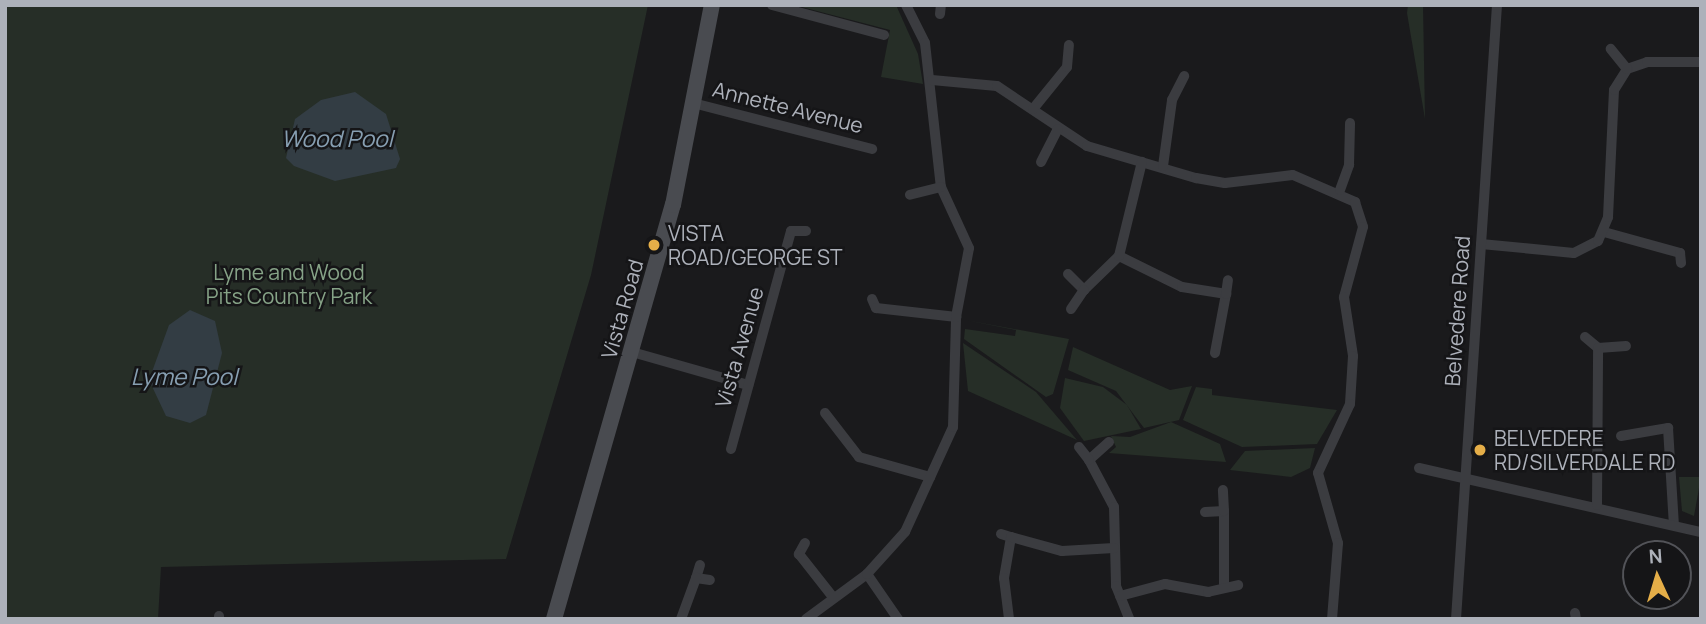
<!DOCTYPE html>
<style>
body{margin:0}
#map{position:relative;width:1706px;height:624px;overflow:hidden;background:#1a1a1c;font-family:Manrope,sans-serif}
div>[style]{position:absolute}
[style*='--x']{left:calc(var(--x)*1px);top:calc(var(--y)*1px);width:calc(var(--w)*1px);rotate:calc(var(--a)*1deg)}
.green>*{inset:0;background:#262e27}
.water>*{inset:0;background:#333d44}
.street>*{height:10px;margin:-5px;padding:0 5px;transform-origin:5px;border-radius:5px;background:#3b3c40}
.secondary>*{height:16px;margin:-8px;padding:0 8px;transform-origin:8px;border-radius:8px;background:#494b50}
.dots>*{width:19px;height:19px;translate:-50% -50%;box-sizing:border-box;border:4px solid #151517;border-radius:50%}
span{translate:-50% -50%;white-space:nowrap;text-align:center;line-height:1.15;-webkit-text-stroke:5px #151517;paint-order:stroke}
.street-label{font-size:21px;color:#adb1ba}
.poi-label{font-size:21px;color:#adb1ba}
.left{translate:0 -50%;text-align:left}
.park-label{font-size:21px;color:#86a387}
.water-label{font-size:23px;color:#879fb2;font-style:italic}
.frame{position:absolute;inset:0;border:7px solid #adb1ba;pointer-events:none}
.north{position:absolute;left:1622px;top:540px;width:70px;height:70px;box-sizing:border-box;background:#151517;border:2px solid #525358;border-radius:50%;rotate:356deg;font-size:19px;font-weight:700;line-height:28px;text-align:center;color:#adb1ba}
.north::after{content:'';display:block;margin:auto;width:24px;height:32px;background:#e5ae48;clip-path:polygon(50% 0,100% 100%,50% 72%,0 100%)}
</style>
<div id="map">
<div class="green">
<div style="clip-path:polygon(5px 5px,648px 5px,591px 275px,506px 559px,161px 567px,158px 619px,5px 619px)"></div>
<div style="clip-path:polygon(794px 5px,896px 5px,918px 54px,923px 84px,881px 77px,890px 30px)"></div>
<div style="clip-path:polygon(1408px 5px,1423px 5px,1425px 119px,1407px 13px)"></div>
<div style="clip-path:polygon(965px 320px,1069px 339px,1053px 394px,1046px 397px,964px 339px,965px 329px,1015px 336px,1016px 330px)"></div>
<div style="clip-path:polygon(963px 343px,1036px 392px,1077px 440px,968px 391px)"></div>
<div style="clip-path:polygon(1073px 347px,1170px 390px,1192px 386px,1179px 420px,1144px 428px,1116px 391px,1068px 370px)"></div>
<div style="clip-path:polygon(1065px 378px,1103px 387px,1127px 405px,1141px 429px,1084px 441px,1060px 408px)"></div>
<div style="clip-path:polygon(1196px 387px,1212px 389px,1212px 395px,1337px 410px,1317px 444px,1242px 447px,1183px 420px)"></div>
<div style="clip-path:polygon(1171px 422px,1220px 444px,1226px 462px,1109px 453px,1116px 447px,1111px 436px,1130px 437px)"></div>
<div style="clip-path:polygon(1315px 448px,1310px 468px,1291px 477px,1230px 470px,1245px 451px)"></div>
<div style="clip-path:polygon(1679px 477px,1701px 477px,1694px 516px,1682px 511px)"></div>
</div>
<div class="water">
<div style="clip-path:polygon(355px 92px,386px 114px,400px 159px,396px 168px,335px 181px,294px 166px,286px 158px,295px 119px,321px 100px)"></div>
<div style="clip-path:polygon(190px 310px,215px 321px,222px 353px,206px 415px,190px 423px,166px 416px,149px 380px,169px 325px)"></div>
</div>
<div class="street">
<div style="--x:772;--y:5;--w:116;--a:15"></div>
<div style="--x:906;--y:5;--w:42;--a:63.4"></div>
<div style="--x:925;--y:43;--w:145;--a:83.7"></div>
<div style="--x:940;--y:14;--w:9;--a:-84"></div>
<div style="--x:1627;--y:69;--w:21;--a:-19"></div>
<div style="--x:1647;--y:62;--w:54;--a:0"></div>
<div style="--x:932;--y:80;--w:65;--a:5.3"></div>
<div style="--x:997;--y:86;--w:108;--a:33.7"></div>
<div style="--x:1087;--y:146;--w:114;--a:16.4"></div>
<div style="--x:1196;--y:178;--w:29;--a:10"></div>
<div style="--x:1225;--y:183;--w:68;--a:-6.7"></div>
<div style="--x:1293;--y:175;--w:68;--a:23.5"></div>
<div style="--x:1355;--y:202;--w:26;--a:72"></div>
<div style="--x:1363;--y:227;--w:73;--a:105.2"></div>
<div style="--x:1344;--y:297;--w:60;--a:81.3"></div>
<div style="--x:1353;--y:356;--w:48;--a:93.6"></div>
<div style="--x:1350;--y:404;--w:76;--a:114.9"></div>
<div style="--x:1318;--y:473;--w:73;--a:74.1"></div>
<div style="--x:1338;--y:543;--w:76;--a:94.5"></div>
<div style="--x:693;--y:103;--w:185;--a:14.4"></div>
<div style="--x:1033;--y:109;--w:54;--a:-51"></div>
<div style="--x:1067;--y:67;--w:22;--a:-85"></div>
<div style="--x:1041;--y:162;--w:37;--a:-63"></div>
<div style="--x:1163;--y:166;--w:67;--a:-82.2"></div>
<div style="--x:1172;--y:100;--w:27;--a:-63"></div>
<div style="--x:1340;--y:190;--w:27;--a:-70"></div>
<div style="--x:1349;--y:165;--w:42;--a:-88.6"></div>
<div style="--x:1604;--y:232;--w:79;--a:15.4"></div>
<div style="--x:1680;--y:253;--w:10;--a:84"></div>
<div style="--x:1481;--y:244;--w:93;--a:5.5"></div>
<div style="--x:1574;--y:253;--w:27;--a:-27"></div>
<div style="--x:1598;--y:241;--w:26;--a:-67"></div>
<div style="--x:1608;--y:217;--w:127;--a:-87.3"></div>
<div style="--x:1614;--y:90;--w:25;--a:-58"></div>
<div style="--x:1627;--y:69;--w:26;--a:-129"></div>
<div style="--x:1119;--y:256;--w:70;--a:26.2"></div>
<div style="--x:1182;--y:287;--w:45;--a:9"></div>
<div style="--x:1226;--y:294;--w:60;--a:100.6"></div>
<div style="--x:1068;--y:274;--w:23;--a:45"></div>
<div style="--x:1084;--y:290;--w:49;--a:-44.2"></div>
<div style="--x:1119;--y:256;--w:97;--a:-76.3"></div>
<div style="--x:1226;--y:294;--w:14;--a:-82"></div>
<div style="--x:872;--y:299;--w:10;--a:66"></div>
<div style="--x:876;--y:308;--w:81;--a:6.4"></div>
<div style="--x:1071;--y:309;--w:23;--a:-56"></div>
<div style="--x:1585;--y:337;--w:17;--a:40"></div>
<div style="--x:1598;--y:348;--w:28;--a:-4"></div>
<div style="--x:632;--y:352;--w:121;--a:15.9"></div>
<div style="--x:825;--y:413;--w:56;--a:52.3"></div>
<div style="--x:859;--y:457;--w:74;--a:15.7"></div>
<div style="--x:1621;--y:436;--w:48;--a:-9.7"></div>
<div style="--x:1668;--y:428;--w:97;--a:86.5"></div>
<div style="--x:1109;--y:442;--w:27;--a:138"></div>
<div style="--x:1089;--y:460;--w:53;--a:62"></div>
<div style="--x:1114;--y:507;--w:79;--a:88.5"></div>
<div style="--x:1116;--y:586;--w:35;--a:68"></div>
<div style="--x:1079;--y:447;--w:16;--a:52"></div>
<div style="--x:731;--y:449;--w:226;--a:-74.6"></div>
<div style="--x:791;--y:231;--w:15;--a:0"></div>
<div style="--x:1419;--y:468;--w:289;--a:12.8"></div>
<div style="--x:1597;--y:505;--w:157;--a:-89.6"></div>
<div style="--x:1224;--y:511;--w:73;--a:90"></div>
<div style="--x:1205;--y:512;--w:19;--a:-3"></div>
<div style="--x:1224;--y:511;--w:21;--a:-93"></div>
<div style="--x:1001;--y:534;--w:10;--a:17"></div>
<div style="--x:1011;--y:537;--w:42;--a:99.7"></div>
<div style="--x:1004;--y:578;--w:41;--a:83"></div>
<div style="--x:1011;--y:537;--w:53;--a:15.4"></div>
<div style="--x:1062;--y:551;--w:52;--a:-3.3"></div>
<div style="--x:805;--y:543;--w:13;--a:119"></div>
<div style="--x:799;--y:554;--w:53;--a:51.8"></div>
<div style="--x:700;--y:565;--w:14;--a:107"></div>
<div style="--x:696;--y:578;--w:14;--a:8"></div>
<div style="--x:867;--y:574;--w:55;--a:55.4"></div>
<div style="--x:1120;--y:596;--w:47;--a:-14.9"></div>
<div style="--x:1165;--y:584;--w:44;--a:10.5"></div>
<div style="--x:1208;--y:592;--w:31;--a:-13"></div>
<div style="--x:1575;--y:613;--w:6;--a:81"></div>
<div style="--x:219;--y:619;--w:3;--a:-90"></div>
<div style="--x:681;--y:619;--w:44;--a:-69.9"></div>
<div style="--x:806;--y:619;--w:76;--a:-36.4"></div>
<div style="--x:867;--y:574;--w:57;--a:-47.9"></div>
<div style="--x:905;--y:532;--w:115;--a:-65.4"></div>
<div style="--x:953;--y:427;--w:110;--a:-88.4"></div>
<div style="--x:956;--y:317;--w:70;--a:-79.3"></div>
<div style="--x:969;--y:248;--w:67;--a:-114.7"></div>
<div style="--x:941;--y:187;--w:32;--a:166"></div>
<div style="--x:1456;--y:619;--w:615;--a:-86.18"></div>
</div>
<div class="secondary">
<div style="--x:554;--y:619;--w:431;--a:-74"></div>
<div style="--x:673;--y:205;--w:204;--a:-79"></div>
</div>
<div class="dots">
<div style="left:654px;top:245px;background:#e5ae48"></div>
<div style="left:1480px;top:450px;background:#e5ae48"></div>
</div>
<div class="street-label">
<span style="left:788px;top:107px;rotate:14deg">Annette Avenue</span>
<span style="left:622px;top:309px;rotate:-74deg">Vista Road</span>
<span style="left:1457px;top:311px;rotate:-86deg">Belvedere Road</span>
<span style="left:739px;top:347px;rotate:-74deg">Vista Avenue</span>
</div>
<div class="poi-label">
<span class="left" style="left:668px;top:245px">VISTA<br>ROAD/GEORGE ST</span>
<span class="left" style="left:1494px;top:450px">BELVEDERE<br>RD/SILVERDALE RD</span>
</div>
<div class="park-label">
<span style="left:289px;top:284px">Lyme and Wood<br>Pits Country Park</span>
</div>
<div class="water-label">
<span style="left:337px;top:138px">Wood Pool</span>
<span style="left:184px;top:376px">Lyme Pool</span>
</div>
<div class="frame"></div>
<div class="north">N</div>
</div>
